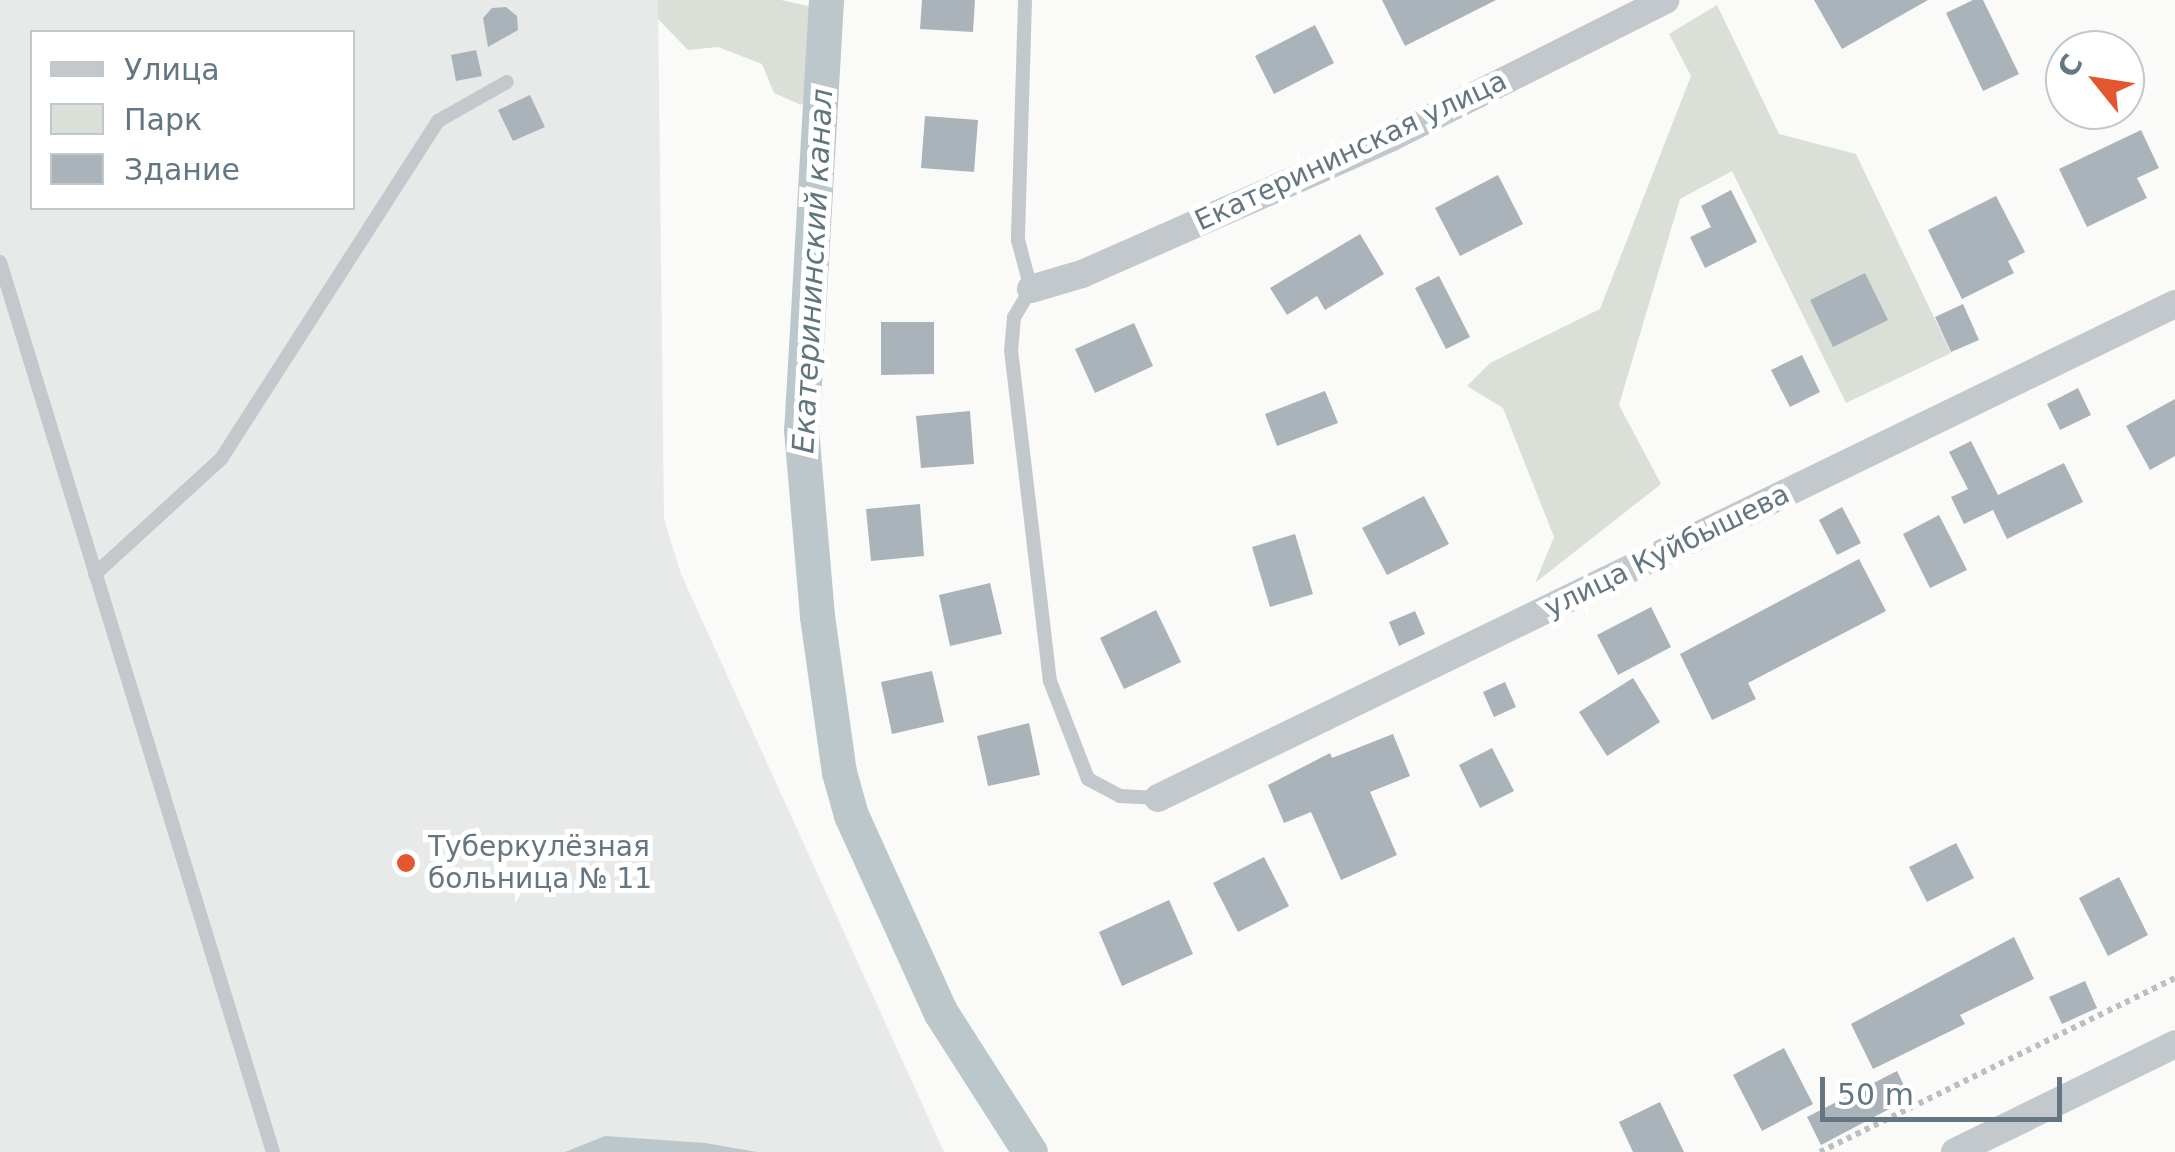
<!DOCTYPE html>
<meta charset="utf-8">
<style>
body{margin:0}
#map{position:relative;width:2175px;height:1152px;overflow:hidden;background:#fafaf8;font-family:"DejaVu Sans",sans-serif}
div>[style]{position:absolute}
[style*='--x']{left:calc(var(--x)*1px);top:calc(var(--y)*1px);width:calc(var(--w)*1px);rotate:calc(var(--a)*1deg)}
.built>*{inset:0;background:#e8e9e9}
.green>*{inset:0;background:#dadfd7}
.water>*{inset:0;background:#bbc7cb}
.canal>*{height:35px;margin:-17.5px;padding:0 17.5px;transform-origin:17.5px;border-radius:17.5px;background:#bbc7cb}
.building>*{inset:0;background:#aab3b9}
.path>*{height:6px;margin-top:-3px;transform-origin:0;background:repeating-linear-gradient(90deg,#bbbfc2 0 5px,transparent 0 10px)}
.lane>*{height:14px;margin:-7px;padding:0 7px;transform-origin:7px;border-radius:7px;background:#c3c8cc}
.street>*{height:28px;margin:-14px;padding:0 14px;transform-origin:14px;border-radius:14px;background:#c3c8cc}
.dots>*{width:28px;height:28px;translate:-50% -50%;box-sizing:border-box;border:5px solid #fff;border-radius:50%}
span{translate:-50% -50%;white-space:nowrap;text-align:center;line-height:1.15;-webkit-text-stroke:10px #fff;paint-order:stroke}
.street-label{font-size:28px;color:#657683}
.poi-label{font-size:28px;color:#657683}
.left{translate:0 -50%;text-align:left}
.water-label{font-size:30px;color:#60757c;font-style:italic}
.legend{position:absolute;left:30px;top:30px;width:325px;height:180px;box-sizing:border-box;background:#fff;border:2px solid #c1c8cd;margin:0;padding:12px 18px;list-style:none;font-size:30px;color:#657683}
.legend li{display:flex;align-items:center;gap:20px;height:50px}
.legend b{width:50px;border:2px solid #c1c8cd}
.north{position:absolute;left:2045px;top:30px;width:100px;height:100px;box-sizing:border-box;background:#fff;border:2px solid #c1c8cd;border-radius:50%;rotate:300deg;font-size:28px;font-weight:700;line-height:40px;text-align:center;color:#657683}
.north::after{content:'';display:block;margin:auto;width:35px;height:45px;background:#e4572e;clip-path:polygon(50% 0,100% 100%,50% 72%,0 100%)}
.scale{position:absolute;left:1820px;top:1077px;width:242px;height:45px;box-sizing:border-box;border:5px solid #657683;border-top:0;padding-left:12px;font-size:30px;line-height:35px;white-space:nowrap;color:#657683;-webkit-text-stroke:8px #fff;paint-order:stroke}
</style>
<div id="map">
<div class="built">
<div style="clip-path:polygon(evenodd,0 0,658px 0,664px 519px,681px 574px,944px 1152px,0 1152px,0 0,32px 32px,352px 32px,352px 208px,32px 208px,32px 32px)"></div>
</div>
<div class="green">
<div style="clip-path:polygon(658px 0,781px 0,813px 7px,821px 23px,814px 54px,818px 85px,801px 105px,774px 93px,762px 64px,718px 47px,688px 50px,658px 19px)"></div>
<div style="clip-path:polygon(1717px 5px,1779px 134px,1856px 154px,1951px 353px,1846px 403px,1732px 171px,1680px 199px,1619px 405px,1661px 484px,1535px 583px,1554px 537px,1503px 408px,1467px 386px,1490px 363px,1600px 309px,1691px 76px,1669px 34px)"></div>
</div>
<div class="water">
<div style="clip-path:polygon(605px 1136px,705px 1143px,757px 1152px,565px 1152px)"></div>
</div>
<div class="canal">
<div style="--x:826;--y:0;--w:430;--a:93.3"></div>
<div style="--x:801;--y:429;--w:188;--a:85.1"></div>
<div style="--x:817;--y:616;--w:158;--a:82"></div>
<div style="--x:839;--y:772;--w:45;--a:74.4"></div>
<div style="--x:851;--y:815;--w:217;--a:65.6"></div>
<div style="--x:941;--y:1013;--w:165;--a:57.4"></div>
</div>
<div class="building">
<div style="clip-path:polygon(922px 0,975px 0,973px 32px,920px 29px)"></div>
<div style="clip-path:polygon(1382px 0,1496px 0,1405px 46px)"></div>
<div style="clip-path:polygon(1814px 0,1928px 0,1842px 49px)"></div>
<div style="clip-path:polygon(1973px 0,1983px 0,2019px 74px,1983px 91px,1946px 13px)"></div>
<div style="clip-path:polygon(506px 7px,517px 16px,518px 30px,488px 47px,483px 18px,492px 8px)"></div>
<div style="clip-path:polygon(1315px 25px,1334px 63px,1274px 94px,1255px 56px)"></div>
<div style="clip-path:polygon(476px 50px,482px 76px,456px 81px,451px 55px)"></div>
<div style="clip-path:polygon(530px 95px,545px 127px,513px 141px,498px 110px)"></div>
<div style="clip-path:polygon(925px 116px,978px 120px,974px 172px,921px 168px)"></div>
<div style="clip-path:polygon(2141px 130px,2159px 168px,2137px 178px,2147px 198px,2087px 227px,2059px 169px)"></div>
<div style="clip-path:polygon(1498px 175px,1523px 224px,1460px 256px,1435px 208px)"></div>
<div style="clip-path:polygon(1731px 190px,1757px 242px,1705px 268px,1690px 237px,1711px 227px,1701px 206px)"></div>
<div style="clip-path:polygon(1996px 196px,2025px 252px,2008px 261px,2014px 273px,1962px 299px,1928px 230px)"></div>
<div style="clip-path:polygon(1360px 234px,1384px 274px,1325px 310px,1317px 296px,1287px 315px,1270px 288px)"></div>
<div style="clip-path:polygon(1865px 273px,1888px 320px,1833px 347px,1810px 300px)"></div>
<div style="clip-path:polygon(1439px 276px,1470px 337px,1446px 349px,1415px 288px)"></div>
<div style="clip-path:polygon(1963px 304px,1979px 340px,1951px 352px,1935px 317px)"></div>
<div style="clip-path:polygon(881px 322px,934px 322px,934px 374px,881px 375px)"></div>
<div style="clip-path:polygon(1134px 323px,1153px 366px,1095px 393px,1075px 349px)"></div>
<div style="clip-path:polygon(1802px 355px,1820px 392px,1790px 407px,1771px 370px)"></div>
<div style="clip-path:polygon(2078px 388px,2091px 415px,2060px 430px,2047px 404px)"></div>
<div style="clip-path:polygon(1325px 391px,1338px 423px,1277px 446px,1265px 414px)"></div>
<div style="clip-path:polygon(2175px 399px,2175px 456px,2150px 470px,2126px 426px)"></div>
<div style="clip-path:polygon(970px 411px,974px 464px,921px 468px,916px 416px)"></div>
<div style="clip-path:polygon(1971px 441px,1998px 495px,2064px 463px,2083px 502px,2007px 539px,1993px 510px,1964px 524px,1951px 497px,1968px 489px,1949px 452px)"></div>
<div style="clip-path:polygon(1424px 496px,1449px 544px,1387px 575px,1362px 528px)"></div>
<div style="clip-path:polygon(920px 504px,924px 556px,871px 561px,866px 509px)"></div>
<div style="clip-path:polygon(1842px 507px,1861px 543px,1837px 555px,1819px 520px)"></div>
<div style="clip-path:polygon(1939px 515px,1967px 570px,1930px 588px,1903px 534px)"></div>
<div style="clip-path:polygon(1295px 534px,1313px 594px,1270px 607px,1252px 547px)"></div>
<div style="clip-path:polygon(1859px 559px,1886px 611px,1748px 683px,1756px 699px,1712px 720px,1680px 654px)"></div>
<div style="clip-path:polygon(990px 583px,1002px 634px,950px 646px,939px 595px)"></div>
<div style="clip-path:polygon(1651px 607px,1671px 647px,1618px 675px,1597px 635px)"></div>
<div style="clip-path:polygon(1156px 610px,1181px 662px,1124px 689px,1100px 638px)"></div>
<div style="clip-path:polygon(1415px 611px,1425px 634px,1399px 646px,1389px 622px)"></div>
<div style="clip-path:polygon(932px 671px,944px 722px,892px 734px,881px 682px)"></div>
<div style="clip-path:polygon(1633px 678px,1660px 722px,1607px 756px,1579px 712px)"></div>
<div style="clip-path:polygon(1505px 682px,1516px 707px,1494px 717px,1483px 692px)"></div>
<div style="clip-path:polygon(1029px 723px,1040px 775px,988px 786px,977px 736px)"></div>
<div style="clip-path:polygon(1393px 734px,1410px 776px,1370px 792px,1397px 855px,1341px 880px,1311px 812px,1284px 823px,1268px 785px,1330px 753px,1332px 758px)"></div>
<div style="clip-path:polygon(1492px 748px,1514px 791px,1480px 808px,1459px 765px)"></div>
<div style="clip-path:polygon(1956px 843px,1974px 878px,1927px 902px,1909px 867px)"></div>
<div style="clip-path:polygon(1264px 857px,1289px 906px,1238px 932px,1213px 883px)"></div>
<div style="clip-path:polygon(2119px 877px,2148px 935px,2108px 956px,2079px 898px)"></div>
<div style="clip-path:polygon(1169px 900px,1193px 954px,1122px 986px,1099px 932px)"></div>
<div style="clip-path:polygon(2014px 937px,2034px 979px,1960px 1015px,1965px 1024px,1873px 1069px,1851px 1024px)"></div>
<div style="clip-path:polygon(2085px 981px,2097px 1008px,2062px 1024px,2049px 997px)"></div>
<div style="clip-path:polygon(1784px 1048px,1813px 1104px,1762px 1131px,1733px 1075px)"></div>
<div style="clip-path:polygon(1897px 1071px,1910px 1098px,1821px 1145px,1807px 1117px)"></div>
<div style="clip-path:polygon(1660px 1102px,1684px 1152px,1633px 1152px,1619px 1122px)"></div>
</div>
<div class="path">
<div style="--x:1820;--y:1152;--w:395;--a:-26.1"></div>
</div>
<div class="lane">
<div style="--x:1025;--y:0;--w:240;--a:91.7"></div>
<div style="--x:1018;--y:240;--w:51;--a:75.1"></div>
<div style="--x:1031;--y:289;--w:33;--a:121"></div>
<div style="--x:1014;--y:317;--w:33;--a:95"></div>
<div style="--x:1011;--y:350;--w:333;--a:83.3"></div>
<div style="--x:1050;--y:681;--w:105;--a:68.8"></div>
<div style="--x:1088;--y:779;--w:36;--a:28"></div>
<div style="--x:1120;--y:796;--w:38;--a:3"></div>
<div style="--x:0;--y:262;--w:931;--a:72.95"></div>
<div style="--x:95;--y:574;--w:171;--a:-42.4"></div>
<div style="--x:221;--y:459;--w:402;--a:-57.3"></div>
<div style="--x:438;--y:121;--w:79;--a:-29.5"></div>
</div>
<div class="street">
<div style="--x:1031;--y:289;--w:53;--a:-16.4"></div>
<div style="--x:1082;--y:274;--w:337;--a:-23.8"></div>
<div style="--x:1390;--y:138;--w:308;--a:-26.6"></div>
<div style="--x:1158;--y:798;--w:1131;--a:-25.91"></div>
<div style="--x:1955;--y:1152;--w:245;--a:-26.1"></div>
</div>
<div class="dots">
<div style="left:406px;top:863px;background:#e4572e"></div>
</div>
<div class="street-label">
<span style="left:1351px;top:151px;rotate:-25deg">Екатерининская улица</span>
<span style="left:1667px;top:551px;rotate:-26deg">улица Куйбышева</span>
</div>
<div class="poi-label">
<span class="left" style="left:428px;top:863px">Туберкулёзная<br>больница № 11</span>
</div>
<div class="water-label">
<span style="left:813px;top:271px;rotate:-87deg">Екатерининский канал</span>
</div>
<ul class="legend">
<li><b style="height:12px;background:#c3c8cc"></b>Улица</li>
<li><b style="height:28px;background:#dadfd7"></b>Парк</li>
<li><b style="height:28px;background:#aab3b9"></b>Здание</li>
</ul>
<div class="north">С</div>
<div class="scale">50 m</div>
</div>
